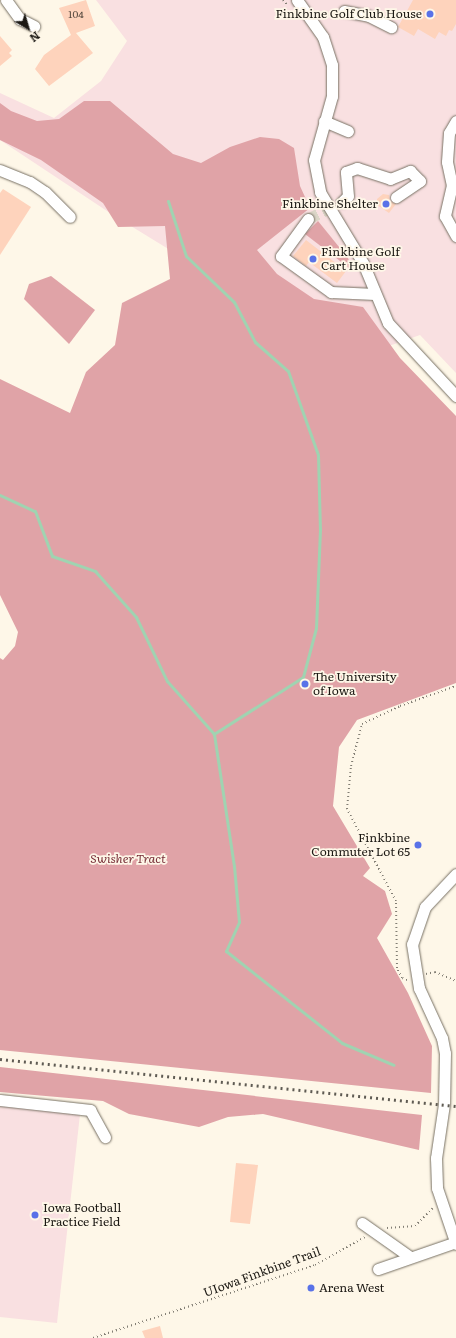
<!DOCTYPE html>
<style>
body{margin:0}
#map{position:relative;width:456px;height:1338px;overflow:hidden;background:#fef7e8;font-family:Literata,serif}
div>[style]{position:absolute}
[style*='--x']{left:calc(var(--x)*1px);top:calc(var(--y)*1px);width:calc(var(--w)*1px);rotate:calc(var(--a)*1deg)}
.green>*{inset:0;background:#f9e0e1}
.forest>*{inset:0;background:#e0a3a7}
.stream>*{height:3px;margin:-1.5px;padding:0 1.5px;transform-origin:1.5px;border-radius:1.5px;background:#a0d3b1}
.building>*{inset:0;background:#fed3bc}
.minor-tunnel>*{height:11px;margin-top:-5.5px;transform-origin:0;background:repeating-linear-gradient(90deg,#dcd6c8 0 11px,transparent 0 16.5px)}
.path>*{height:2px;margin-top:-1px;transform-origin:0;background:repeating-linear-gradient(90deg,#827e74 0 1px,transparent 0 4px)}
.roads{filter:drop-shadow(0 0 1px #787164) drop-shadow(0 0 1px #787164)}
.minor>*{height:11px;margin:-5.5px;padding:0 5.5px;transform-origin:5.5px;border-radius:5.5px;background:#fff}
.rail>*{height:3px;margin-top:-1.5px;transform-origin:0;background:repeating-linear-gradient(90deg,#5f5b53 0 2px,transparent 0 6px)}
.dots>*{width:11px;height:11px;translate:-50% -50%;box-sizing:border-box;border:2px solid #fef7e8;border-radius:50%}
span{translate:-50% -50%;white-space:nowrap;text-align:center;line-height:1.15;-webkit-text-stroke:3.5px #fef7e8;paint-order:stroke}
.number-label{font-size:10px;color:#54473d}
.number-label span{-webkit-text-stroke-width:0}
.poi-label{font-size:12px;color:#1b1813}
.right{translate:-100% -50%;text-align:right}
.left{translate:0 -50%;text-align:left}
.park-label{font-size:12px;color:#782f38;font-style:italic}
.street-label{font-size:12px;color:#1b1813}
.north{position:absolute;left:8px;top:8px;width:40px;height:40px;-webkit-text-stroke:3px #fef7e8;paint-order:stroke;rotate:142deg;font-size:11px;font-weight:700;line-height:16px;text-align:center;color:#1b1813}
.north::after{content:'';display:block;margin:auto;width:14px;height:18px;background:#1b1813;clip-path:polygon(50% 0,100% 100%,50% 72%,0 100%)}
</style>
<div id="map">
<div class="green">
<div style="clip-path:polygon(96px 0,456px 0,456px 373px,420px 335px,349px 360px,113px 215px,0 140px,0 93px,54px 118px,101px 81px,127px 41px)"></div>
<div style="clip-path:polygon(0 1105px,80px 1114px,57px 1323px,0 1317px)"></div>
</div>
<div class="forest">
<div style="clip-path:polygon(84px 101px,110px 101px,173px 154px,201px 163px,230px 147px,260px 137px,279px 139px,294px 148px,300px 186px,310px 208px,257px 250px,277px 274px,314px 299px,363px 307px,400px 358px,456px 416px,456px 683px,357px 720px,339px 747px,333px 806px,370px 868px,363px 876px,385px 891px,392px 914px,377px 938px,408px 993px,432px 1046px,431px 1093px,0 1050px,0 658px,3px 660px,15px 646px,18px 632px,0 595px,0 379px,70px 413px,86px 372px,115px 345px,122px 303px,170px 279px,165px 226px,118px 227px,103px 203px,41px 160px,0 140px,0 103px,11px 111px,37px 121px,59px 119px)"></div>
<div style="clip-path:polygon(318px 221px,348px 258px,353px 271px,305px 234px)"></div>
<div style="clip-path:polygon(51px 276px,95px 310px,69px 344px,24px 299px,29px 284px)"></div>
<div style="clip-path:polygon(0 1067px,422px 1115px,419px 1150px,263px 1114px,228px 1117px,199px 1127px,129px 1114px,103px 1101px,0 1092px)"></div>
</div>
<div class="stream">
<div style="--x:168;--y:201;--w:58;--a:71.9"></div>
<div style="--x:186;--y:256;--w:66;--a:43.8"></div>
<div style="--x:234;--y:302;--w:45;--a:62.3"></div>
<div style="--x:255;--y:342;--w:44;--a:41.3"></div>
<div style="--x:288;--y:371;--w:89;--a:70.3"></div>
<div style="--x:318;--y:455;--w:74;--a:88.5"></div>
<div style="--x:320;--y:529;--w:99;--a:92.3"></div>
<div style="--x:316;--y:628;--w:51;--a:104.9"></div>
<div style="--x:303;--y:677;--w:106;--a:147.4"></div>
<div style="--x:214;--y:734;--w:134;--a:81.4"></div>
<div style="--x:234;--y:866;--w:56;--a:84.9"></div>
<div style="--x:239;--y:922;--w:32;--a:114"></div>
<div style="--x:226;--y:951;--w:148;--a:38.4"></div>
<div style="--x:342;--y:1043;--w:56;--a:22.9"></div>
<div style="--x:0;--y:495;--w:38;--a:25"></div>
<div style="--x:35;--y:511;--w:48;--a:69.3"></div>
<div style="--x:52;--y:556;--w:46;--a:19.2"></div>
<div style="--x:95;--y:571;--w:62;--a:48.3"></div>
<div style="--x:136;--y:617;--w:71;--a:64.2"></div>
<div style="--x:167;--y:681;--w:71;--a:48.4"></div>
</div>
<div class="building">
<div style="clip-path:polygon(86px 0,95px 26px,76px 33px,93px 53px,49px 86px,35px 69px,44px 55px,71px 35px,59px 8px)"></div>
<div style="clip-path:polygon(413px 0,456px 0,456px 24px,452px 31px,449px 30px,446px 36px,439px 32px,435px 39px,418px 29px,414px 36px,398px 27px)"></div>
<div style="clip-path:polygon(0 36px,12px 50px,9px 53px,12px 56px,0 66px)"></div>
<div style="clip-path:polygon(3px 189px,31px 207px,0 255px,0 193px)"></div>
<div style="clip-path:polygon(383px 194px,389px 195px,390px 201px,396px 204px,389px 213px,377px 205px,377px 199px)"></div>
<div style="clip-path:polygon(306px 240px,346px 271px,337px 283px,309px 262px,306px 266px,293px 256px)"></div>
<div style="clip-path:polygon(236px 1163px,258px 1165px,250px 1224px,230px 1222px)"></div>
<div style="clip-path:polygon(160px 1326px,163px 1338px,145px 1338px,142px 1331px)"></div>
</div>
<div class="minor-tunnel">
<div style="--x:308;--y:219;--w:38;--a:-27"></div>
</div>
<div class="path">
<div style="--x:283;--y:0;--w:6;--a:51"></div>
<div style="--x:426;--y:974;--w:9;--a:-13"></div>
<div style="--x:435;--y:972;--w:23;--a:23"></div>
<div style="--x:407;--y:980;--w:5;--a:-158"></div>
<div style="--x:402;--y:978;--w:11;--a:-117"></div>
<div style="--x:397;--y:968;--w:67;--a:-90.9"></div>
<div style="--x:396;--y:901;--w:104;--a:-118"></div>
<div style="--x:347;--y:809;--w:43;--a:-84.7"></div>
<div style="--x:351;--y:766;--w:43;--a:-75.3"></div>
<div style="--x:362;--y:724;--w:42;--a:-25.3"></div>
<div style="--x:400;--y:706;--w:59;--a:-19.7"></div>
<div style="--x:387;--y:1228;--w:28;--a:-4"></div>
<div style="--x:415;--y:1226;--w:25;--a:-45"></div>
<div style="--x:93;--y:1338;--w:234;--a:-18.2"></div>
<div style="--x:315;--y:1265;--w:57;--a:-29.2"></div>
</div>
<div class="roads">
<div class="minor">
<div style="--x:6;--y:0;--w:24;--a:54"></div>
<div style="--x:20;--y:19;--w:16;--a:27"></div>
<div style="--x:297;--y:0;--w:45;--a:54.9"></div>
<div style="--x:323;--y:37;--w:29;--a:72"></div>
<div style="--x:332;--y:65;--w:31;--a:90"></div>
<div style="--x:332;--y:96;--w:66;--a:105.7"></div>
<div style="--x:314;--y:160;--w:33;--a:79"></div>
<div style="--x:320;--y:192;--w:83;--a:58.8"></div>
<div style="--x:363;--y:263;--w:65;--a:67.4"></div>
<div style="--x:388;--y:323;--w:100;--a:47"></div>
<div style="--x:344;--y:11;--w:25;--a:11"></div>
<div style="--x:369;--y:16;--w:25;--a:27"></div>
<div style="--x:324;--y:121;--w:26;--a:23"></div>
<div style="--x:456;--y:121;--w:14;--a:120"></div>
<div style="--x:449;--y:133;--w:29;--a:94"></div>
<div style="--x:447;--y:162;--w:24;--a:78"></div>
<div style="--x:452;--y:185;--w:6;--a:45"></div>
<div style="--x:0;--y:170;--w:32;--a:22"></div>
<div style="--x:30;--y:182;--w:18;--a:34"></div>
<div style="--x:45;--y:192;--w:35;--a:45"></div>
<div style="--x:452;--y:185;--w:32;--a:103"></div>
<div style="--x:445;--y:216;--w:23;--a:61"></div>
<div style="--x:342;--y:202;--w:8;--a:-45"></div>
<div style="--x:348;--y:196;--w:24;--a:-95"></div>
<div style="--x:346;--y:172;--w:12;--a:-20"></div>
<div style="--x:357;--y:168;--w:35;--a:18"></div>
<div style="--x:390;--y:179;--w:22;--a:-22"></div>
<div style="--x:410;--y:171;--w:14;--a:45"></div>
<div style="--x:420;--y:181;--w:29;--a:146"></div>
<div style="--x:308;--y:219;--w:46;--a:126.1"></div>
<div style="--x:281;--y:256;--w:62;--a:35.8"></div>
<div style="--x:331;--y:292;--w:44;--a:2.6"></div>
<div style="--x:456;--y:874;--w:45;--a:133.2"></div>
<div style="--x:425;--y:907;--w:39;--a:109"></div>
<div style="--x:412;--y:944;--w:45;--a:81"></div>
<div style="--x:419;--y:988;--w:55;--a:65.3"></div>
<div style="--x:442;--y:1038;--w:15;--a:79"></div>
<div style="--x:445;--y:1053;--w:51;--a:91.1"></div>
<div style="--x:444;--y:1104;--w:55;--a:98.4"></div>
<div style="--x:436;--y:1158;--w:30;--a:88"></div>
<div style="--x:437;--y:1188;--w:59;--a:71.3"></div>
<div style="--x:0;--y:1100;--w:91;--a:6.3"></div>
<div style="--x:90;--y:1110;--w:31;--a:61"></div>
<div style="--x:362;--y:1223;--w:59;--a:35.3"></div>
<div style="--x:378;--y:1269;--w:83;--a:-19.1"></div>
</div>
</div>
<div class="rail">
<div style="--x:0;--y:1059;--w:458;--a:5.9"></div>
</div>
<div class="dots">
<div style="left:430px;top:14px;background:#5972e8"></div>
<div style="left:386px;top:204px;background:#5972e8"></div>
<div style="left:313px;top:259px;background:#5972e8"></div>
<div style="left:305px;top:684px;background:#5972e8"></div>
<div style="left:418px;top:845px;background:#5972e8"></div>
<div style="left:35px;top:1215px;background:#5972e8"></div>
<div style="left:311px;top:1288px;background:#5972e8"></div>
</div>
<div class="number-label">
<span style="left:76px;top:14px">104</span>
</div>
<div class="poi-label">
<span class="right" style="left:422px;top:14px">Finkbine Golf Club House</span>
<span class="right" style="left:378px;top:204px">Finkbine Shelter</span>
<span class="left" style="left:321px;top:259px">Finkbine Golf<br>Cart House</span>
<span class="left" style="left:313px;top:684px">The University<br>of Iowa</span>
<span class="right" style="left:410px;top:845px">Finkbine<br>Commuter Lot 65</span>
<span class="left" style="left:43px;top:1215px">Iowa Football<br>Practice Field</span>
<span class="left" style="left:319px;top:1288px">Arena West</span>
</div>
<div class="park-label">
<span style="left:128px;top:859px">Swisher Tract</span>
</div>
<div class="street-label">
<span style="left:262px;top:1272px;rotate:-20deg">UIowa Finkbine Trail</span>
</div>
<div class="north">N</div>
</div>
